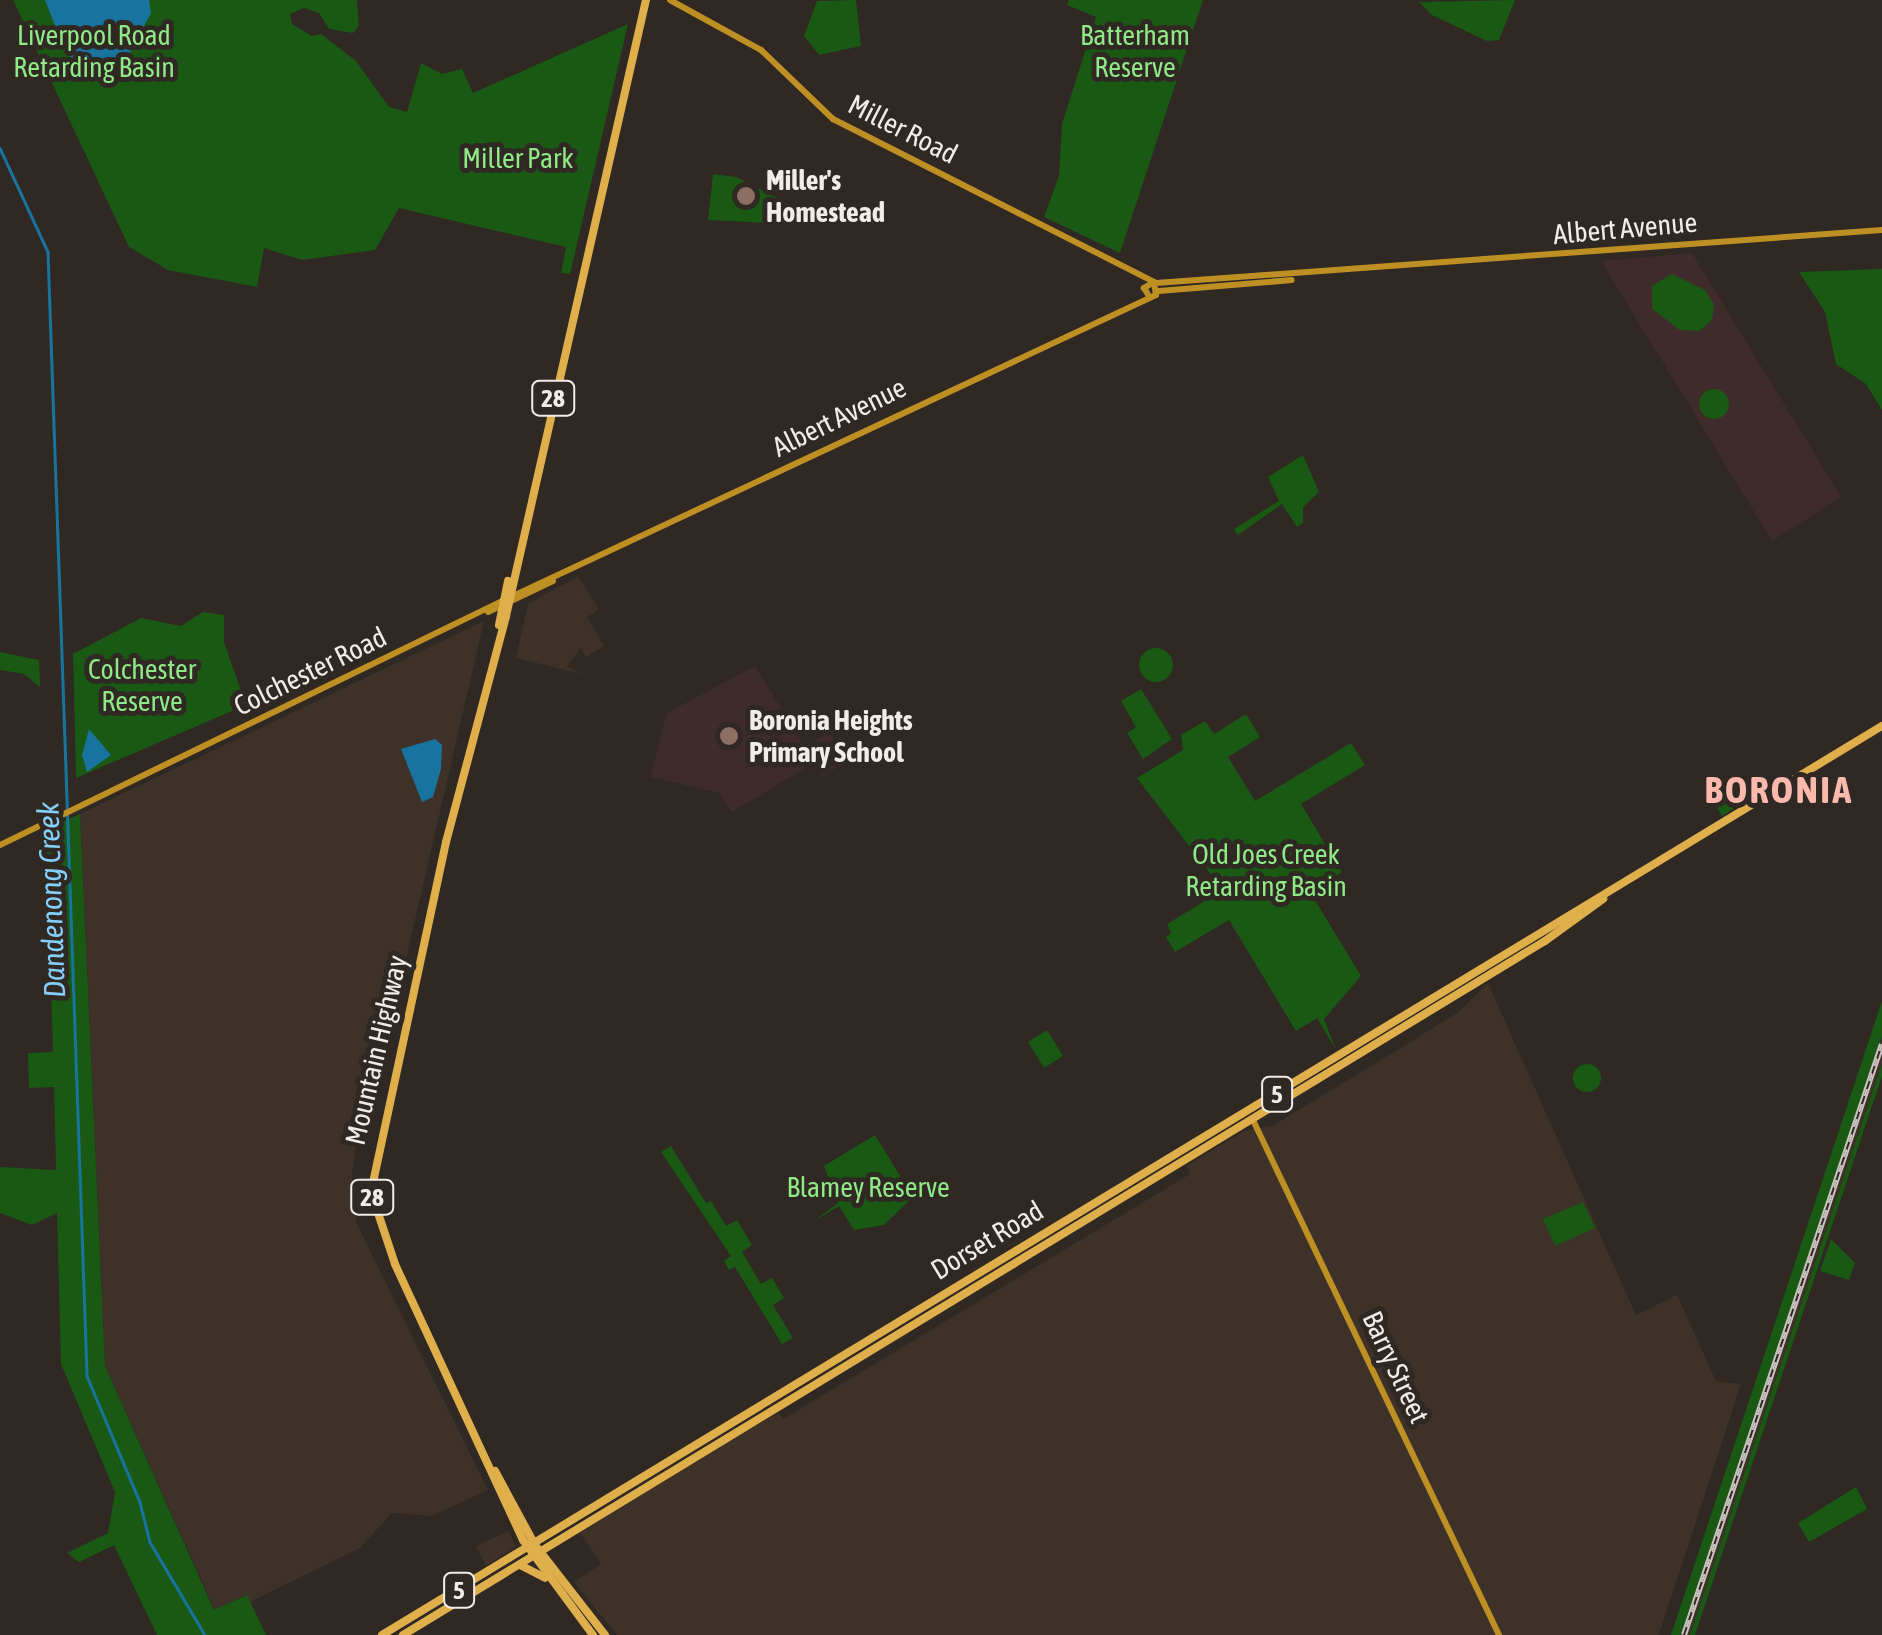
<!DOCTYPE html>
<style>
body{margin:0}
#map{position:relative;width:1882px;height:1635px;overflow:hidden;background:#2f2823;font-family:"Asap Condensed",sans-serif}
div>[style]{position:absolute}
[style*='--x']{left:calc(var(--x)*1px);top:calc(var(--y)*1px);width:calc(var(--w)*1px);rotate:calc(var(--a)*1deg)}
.built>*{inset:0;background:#3d3128}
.education>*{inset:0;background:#3f2b2b}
.green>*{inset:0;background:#195914}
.round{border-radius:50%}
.water>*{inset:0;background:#18749e}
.stream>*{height:2.5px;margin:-1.25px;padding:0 1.25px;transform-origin:1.25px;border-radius:1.25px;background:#18749e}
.secondary>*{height:6px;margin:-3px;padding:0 3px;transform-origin:3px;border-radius:3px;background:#be9024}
.primary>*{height:8px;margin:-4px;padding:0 4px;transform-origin:4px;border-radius:4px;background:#deaf4b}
.rail>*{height:6px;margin-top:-3px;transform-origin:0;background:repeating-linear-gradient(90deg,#2f2823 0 8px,#c9c4c0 0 16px);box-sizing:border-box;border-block:2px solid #c9c4c0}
.dots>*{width:28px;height:28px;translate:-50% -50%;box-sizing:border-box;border:5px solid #2f2823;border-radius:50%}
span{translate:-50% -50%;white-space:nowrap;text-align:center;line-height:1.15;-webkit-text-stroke:10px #2f2823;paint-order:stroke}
.shield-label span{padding:2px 8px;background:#2f2823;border:2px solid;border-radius:8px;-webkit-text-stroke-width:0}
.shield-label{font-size:25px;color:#f1ece8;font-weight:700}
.park-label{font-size:28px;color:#8fe986}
.street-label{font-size:28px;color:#f1ece8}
.poi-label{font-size:28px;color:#f1ece8;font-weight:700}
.left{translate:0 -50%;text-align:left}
.water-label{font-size:30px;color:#85d0fa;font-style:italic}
.district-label{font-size:38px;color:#fbb8ac;font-weight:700;letter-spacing:2.5px}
</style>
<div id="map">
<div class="built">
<div style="clip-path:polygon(578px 576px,599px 609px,587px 617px,604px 646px,586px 657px,581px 648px,567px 666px,582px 674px,516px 658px,528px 604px)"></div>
<div style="clip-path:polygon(484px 621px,403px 972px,368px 1068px,352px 1174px,356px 1222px,488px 1490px,432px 1516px,392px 1513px,360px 1548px,250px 1602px,246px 1595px,215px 1610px,105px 1366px,80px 814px)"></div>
<div style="clip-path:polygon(1488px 983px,1636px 1315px,1677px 1295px,1716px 1381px,1741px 1384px,1659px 1635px,617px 1635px,574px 1582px,601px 1564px,580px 1533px,671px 1472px,779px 1413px,783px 1419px,1190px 1174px,1186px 1166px,1244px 1131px,1272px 1126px,1404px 1046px,1460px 1011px)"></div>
<div style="clip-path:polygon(1882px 1036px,1882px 1064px,1690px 1635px,1681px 1635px)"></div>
<div style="clip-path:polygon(508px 1531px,516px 1546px,486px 1566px,476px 1546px)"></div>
</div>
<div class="education">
<div style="clip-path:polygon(1692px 253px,1841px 497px,1772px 541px,1601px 261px)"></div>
<div style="clip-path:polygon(755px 666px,805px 747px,829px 732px,847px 761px,823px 776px,814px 763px,732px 812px,719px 793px,650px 777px,667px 713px)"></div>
</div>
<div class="green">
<div style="clip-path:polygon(13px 0,357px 0,359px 26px,353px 33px,329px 29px,319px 13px,304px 8px,290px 14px,292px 24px,312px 36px,321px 34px,356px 61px,389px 107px,407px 112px,421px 63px,442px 74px,462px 69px,473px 93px,628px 24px,570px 274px,561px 273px,566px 247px,399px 208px,375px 250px,302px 260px,264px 248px,257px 287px,168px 270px,129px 247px)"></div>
<div style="clip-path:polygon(856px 0,861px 46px,819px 55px,804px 36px,817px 1px)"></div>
<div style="clip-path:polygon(1069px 0,1203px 0,1120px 253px,1044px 217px,1059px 176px,1062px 124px,1096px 17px,1067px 5px)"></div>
<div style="clip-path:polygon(1515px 0,1499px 40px,1487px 41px,1432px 15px,1419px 2px)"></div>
<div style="clip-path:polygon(713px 174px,736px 177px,777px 198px,772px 223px,708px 220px)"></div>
<div style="clip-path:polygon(1882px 269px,1882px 410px,1866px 384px,1836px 364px,1825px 312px,1799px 272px)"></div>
<div style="clip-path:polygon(1672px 274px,1705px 290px,1714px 305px,1712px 320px,1699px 331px,1680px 330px,1652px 309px,1652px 286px)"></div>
<div class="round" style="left:1699px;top:389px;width:30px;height:30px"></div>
<div style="clip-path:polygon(1303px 455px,1319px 492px,1303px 507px,1303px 523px,1297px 527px,1282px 504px,1238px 535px,1234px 529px,1279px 501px,1268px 477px)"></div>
<div style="clip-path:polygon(203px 612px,224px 615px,224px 642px,246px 705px,76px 778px,73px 654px,141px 618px,181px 626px)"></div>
<div class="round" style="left:1139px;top:648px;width:34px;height:34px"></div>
<div style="clip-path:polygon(0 652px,39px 660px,40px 687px,24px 674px,0 670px)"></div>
<div style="clip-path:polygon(1141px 689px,1172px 739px,1143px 759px,1127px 733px,1136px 727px,1121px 701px)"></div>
<div style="clip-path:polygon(1246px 714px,1260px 737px,1228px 757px,1255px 801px,1351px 743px,1365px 765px,1301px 804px,1342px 872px,1310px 892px,1361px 976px,1324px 1019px,1336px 1050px,1317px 1018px,1296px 1031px,1229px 920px,1175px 952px,1166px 937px,1171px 933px,1167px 924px,1223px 890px,1137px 778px,1183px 750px,1181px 735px,1205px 721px,1214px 734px)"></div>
<div style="clip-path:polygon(1705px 778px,1749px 796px,1749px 799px,1722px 816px,1701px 782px)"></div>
<div style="clip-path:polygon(80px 814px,105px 1366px,214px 1610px,247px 1595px,266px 1635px,157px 1635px,114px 1545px,79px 1562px,67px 1553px,108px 1533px,115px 1492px,61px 1364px,57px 1213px,32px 1225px,0 1213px,0 1167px,56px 1170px,54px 1087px,29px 1088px,28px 1053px,53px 1052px,46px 829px)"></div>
<div style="clip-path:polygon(1882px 1001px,1882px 1036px,1833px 1186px,1681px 1635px,1671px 1635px)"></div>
<div style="clip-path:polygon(1047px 1030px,1063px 1056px,1044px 1068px,1028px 1042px)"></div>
<div class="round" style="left:1573px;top:1064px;width:28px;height:28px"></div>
<div style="clip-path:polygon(1882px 1064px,1882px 1076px,1695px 1635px,1690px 1635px)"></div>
<div style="clip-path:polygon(875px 1135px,913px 1197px,884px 1225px,854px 1230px,839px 1206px,814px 1221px,838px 1203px,824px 1166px)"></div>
<div style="clip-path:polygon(671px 1146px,706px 1203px,711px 1201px,726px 1226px,737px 1220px,752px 1245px,742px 1252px,761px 1284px,772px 1278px,784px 1298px,773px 1305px,793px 1338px,782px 1344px,735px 1267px,729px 1270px,724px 1261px,731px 1256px,661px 1152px)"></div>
<div style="clip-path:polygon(1583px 1202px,1595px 1228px,1555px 1246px,1543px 1219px)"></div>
<div style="clip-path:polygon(1831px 1239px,1855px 1263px,1849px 1280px,1820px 1271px)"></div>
<div style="clip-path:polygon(1856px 1487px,1867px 1509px,1809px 1542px,1798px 1523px)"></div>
</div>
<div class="water">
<div style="clip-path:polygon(45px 0,149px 0,151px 13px,129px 54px,108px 69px,85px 73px,65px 51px)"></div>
<div style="clip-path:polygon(89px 729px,111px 755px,87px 772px,82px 755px)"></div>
<div style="clip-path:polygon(435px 739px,442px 745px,441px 769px,433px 797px,422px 802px,401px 749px)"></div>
</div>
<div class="stream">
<div style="--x:0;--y:148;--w:115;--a:65.2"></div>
<div style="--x:48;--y:252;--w:1125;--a:88.01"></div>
<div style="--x:87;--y:1376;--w:137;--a:67.2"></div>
<div style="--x:140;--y:1502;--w:41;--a:76"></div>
<div style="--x:150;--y:1542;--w:108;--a:59.4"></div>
</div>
<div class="secondary">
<div style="--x:670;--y:0;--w:104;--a:28.8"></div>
<div style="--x:761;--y:50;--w:100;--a:43.8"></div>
<div style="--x:833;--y:119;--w:360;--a:26.9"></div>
<div style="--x:1156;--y:283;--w:728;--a:-4.18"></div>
<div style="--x:1159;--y:291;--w:133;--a:-4.7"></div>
<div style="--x:488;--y:612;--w:72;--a:-25.5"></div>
<div style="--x:0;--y:845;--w:558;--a:-25.92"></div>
<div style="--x:502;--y:601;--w:722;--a:-25.07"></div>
<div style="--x:1156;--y:295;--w:13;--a:-99"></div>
<div style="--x:1154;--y:282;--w:12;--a:149"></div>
<div style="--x:1144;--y:288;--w:9;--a:58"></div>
<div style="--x:1252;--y:1118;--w:573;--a:64.46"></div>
</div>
<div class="primary">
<div style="--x:499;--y:625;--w:45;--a:-78.4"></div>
<div style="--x:495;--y:1471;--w:84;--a:61.6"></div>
<div style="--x:535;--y:1545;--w:114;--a:52.1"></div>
<div style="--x:520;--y:1565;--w:28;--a:27"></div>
<div style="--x:382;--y:1635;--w:1754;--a:-31.22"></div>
<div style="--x:403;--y:1635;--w:1336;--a:-31.29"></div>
<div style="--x:1545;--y:941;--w:72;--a:-35.9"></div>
<div style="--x:593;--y:1635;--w:118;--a:-126.4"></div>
<div style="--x:523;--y:1540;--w:304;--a:-114.9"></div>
<div style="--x:395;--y:1264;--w:76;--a:-108.4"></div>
<div style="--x:371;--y:1192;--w:358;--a:-77.9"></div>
<div style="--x:446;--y:842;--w:234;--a:-75.1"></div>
<div style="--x:506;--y:616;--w:632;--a:-77.2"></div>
</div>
<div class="rail">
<div style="--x:1684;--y:1635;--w:623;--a:-71.48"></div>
</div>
<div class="dots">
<div style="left:746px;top:196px;background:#8d6e63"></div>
<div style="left:729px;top:736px;background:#8d6e63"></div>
</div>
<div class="shield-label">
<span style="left:553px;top:398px">28</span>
<span style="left:1277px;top:1094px">5</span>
<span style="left:372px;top:1197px">28</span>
<span style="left:459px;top:1590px">5</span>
</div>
<div class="park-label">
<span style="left:94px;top:51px">Liverpool Road<br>Retarding Basin</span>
<span style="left:1135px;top:51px">Batterham<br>Reserve</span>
<span style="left:518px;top:158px">Miller Park</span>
<span style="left:142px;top:685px">Colchester<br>Reserve</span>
<span style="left:1266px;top:870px">Old Joes Creek<br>Retarding Basin</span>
<span style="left:868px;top:1187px">Blamey Reserve</span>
</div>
<div class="street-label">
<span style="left:903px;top:129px;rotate:27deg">Miller Road</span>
<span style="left:1625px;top:228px;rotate:-5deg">Albert Avenue</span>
<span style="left:839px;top:417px;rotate:-26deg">Albert Avenue</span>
<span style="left:310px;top:671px;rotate:-26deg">Colchester Road</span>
<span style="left:376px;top:1050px;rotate:-77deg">Mountain Highway</span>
<span style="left:987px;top:1240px;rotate:-31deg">Dorset Road</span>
<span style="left:1396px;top:1367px;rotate:65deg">Barry Street</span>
</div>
<div class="poi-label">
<span class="left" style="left:766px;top:196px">Miller's<br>Homestead</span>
<span class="left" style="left:749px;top:736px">Boronia Heights<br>Primary School</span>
</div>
<div class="water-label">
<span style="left:51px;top:900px;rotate:-92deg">Dandenong Creek</span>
</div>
<div class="district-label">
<span style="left:1779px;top:790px">BORONIA</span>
</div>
</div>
